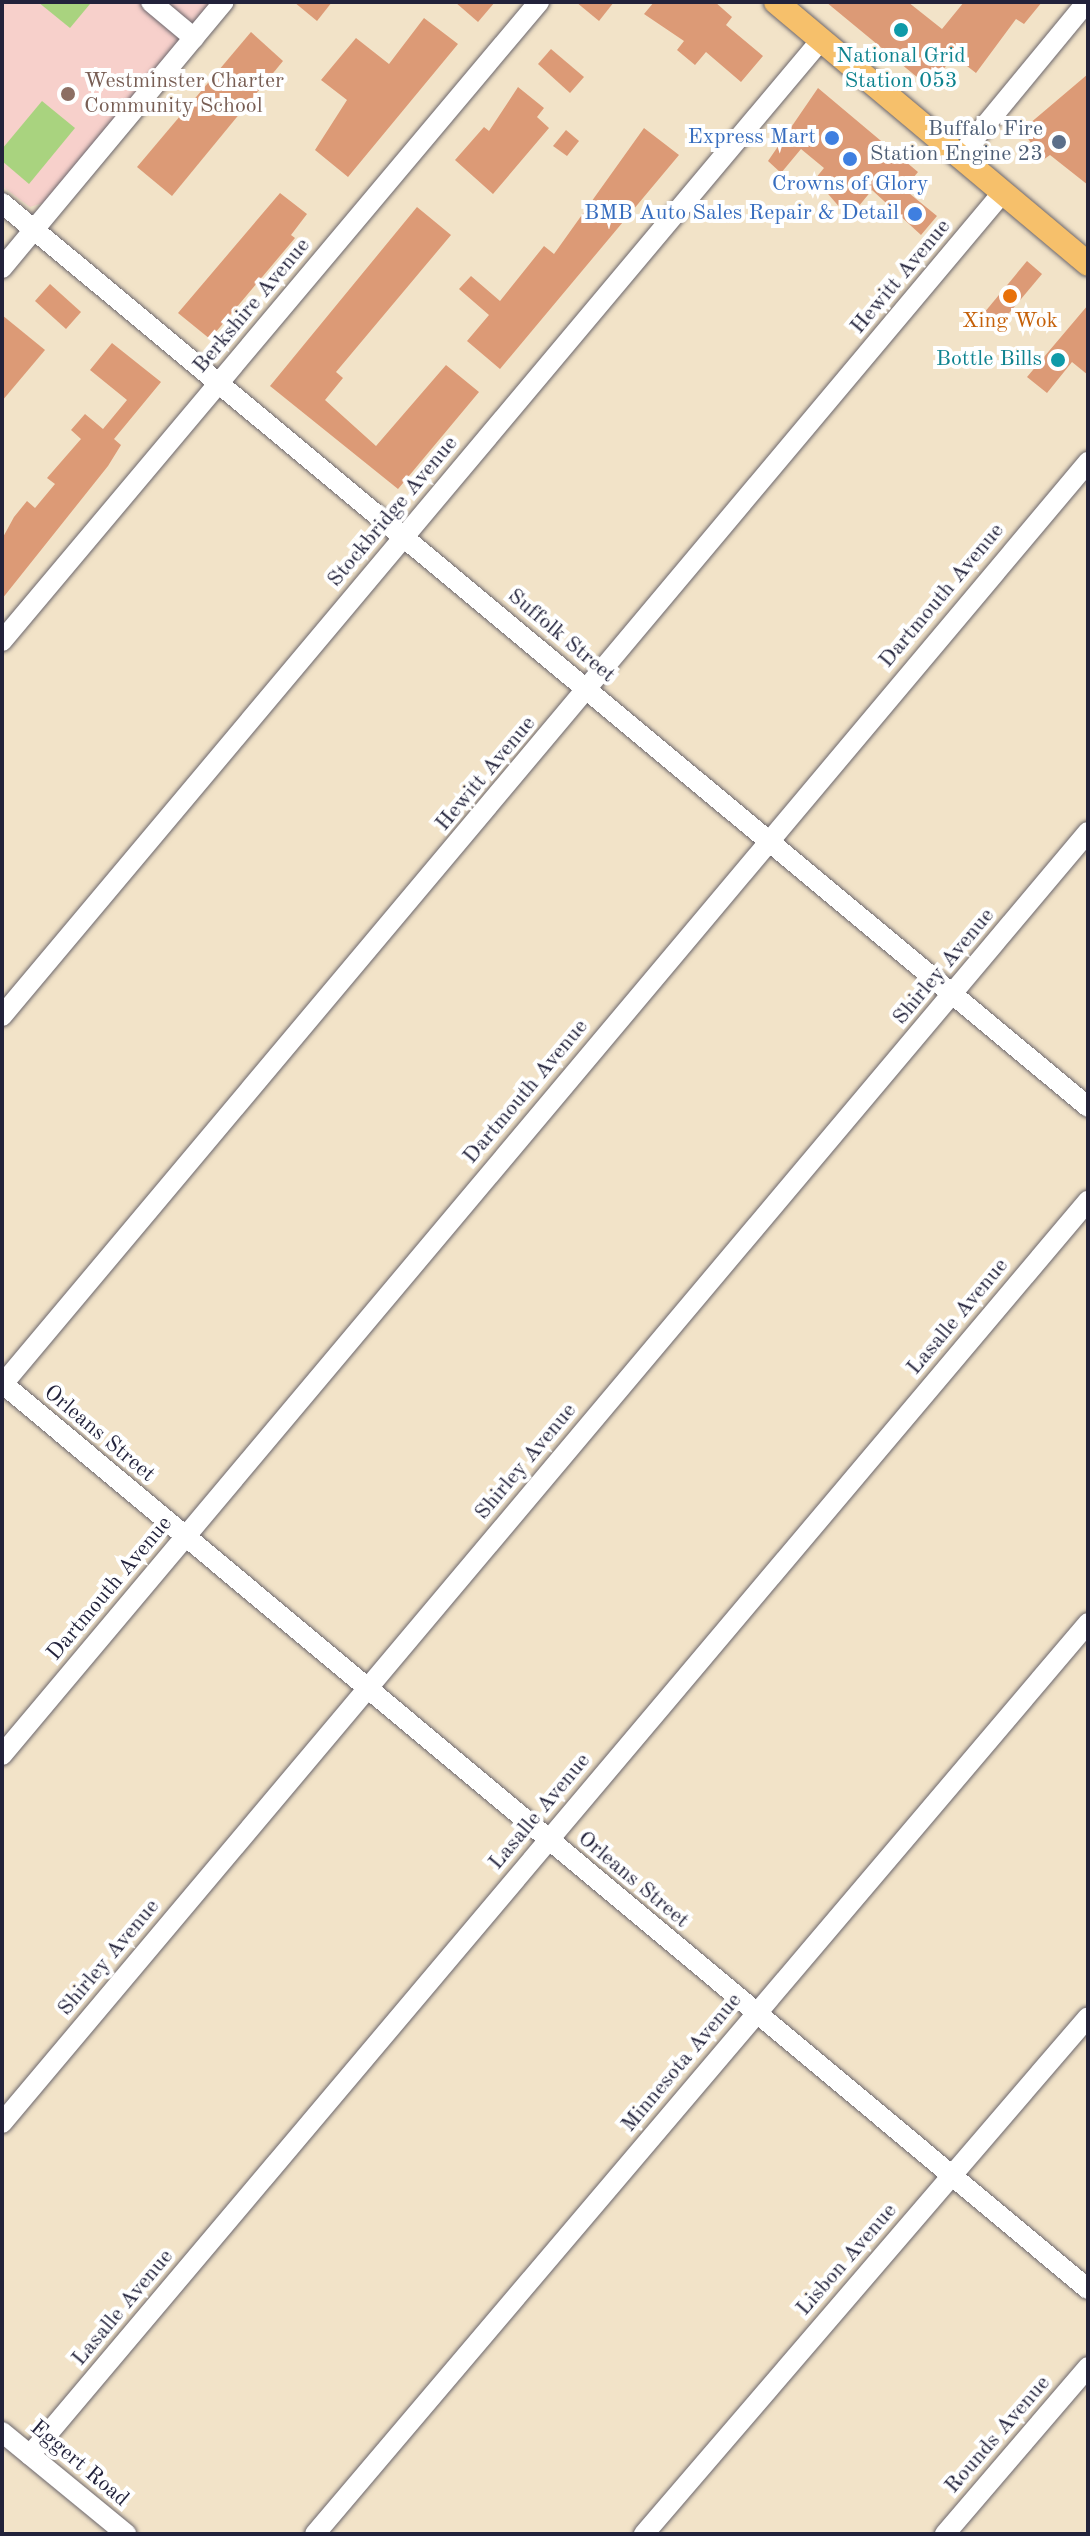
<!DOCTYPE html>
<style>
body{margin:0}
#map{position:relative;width:1090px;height:2536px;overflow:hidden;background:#f2e3c8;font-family:"Old Standard TT",serif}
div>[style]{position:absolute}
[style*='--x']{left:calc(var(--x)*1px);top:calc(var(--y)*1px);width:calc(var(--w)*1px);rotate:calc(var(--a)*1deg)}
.built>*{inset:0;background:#f7d0cb}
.green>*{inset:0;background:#a9d37f}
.building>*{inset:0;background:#dc9a76}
.roads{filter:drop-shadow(0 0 2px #6b666c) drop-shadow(0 0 2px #6b666c)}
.minor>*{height:20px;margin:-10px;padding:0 10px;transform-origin:10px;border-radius:10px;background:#fff}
.major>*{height:24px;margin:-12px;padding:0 12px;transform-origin:12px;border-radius:12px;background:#f6c06b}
.dots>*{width:22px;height:22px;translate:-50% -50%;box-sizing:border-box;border:4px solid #fff;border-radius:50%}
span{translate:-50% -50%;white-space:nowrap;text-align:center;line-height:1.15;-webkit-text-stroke:8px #fff;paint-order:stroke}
.culture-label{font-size:22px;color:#0d838f}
.right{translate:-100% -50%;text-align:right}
.education-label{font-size:22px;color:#785e54}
.left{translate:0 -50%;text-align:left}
.service-label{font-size:22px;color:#4e5e75}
.shop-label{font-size:22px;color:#366cbe}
.street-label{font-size:22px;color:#22223b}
.food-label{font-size:22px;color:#c56008}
.frame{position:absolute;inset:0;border:4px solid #22223b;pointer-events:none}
</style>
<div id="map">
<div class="built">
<div style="clip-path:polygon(2px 2px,211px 2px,43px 203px,30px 207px,2px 186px)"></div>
</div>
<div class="green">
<div style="clip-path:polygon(38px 2px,88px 2px,90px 4px,70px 28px)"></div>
<div style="clip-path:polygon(42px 101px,75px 128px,29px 184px,2px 161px,2px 149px)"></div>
</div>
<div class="building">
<div style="clip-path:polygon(294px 2px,332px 2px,317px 21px)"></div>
<div style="clip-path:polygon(455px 2px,495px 2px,478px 22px)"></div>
<div style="clip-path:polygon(576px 2px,614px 2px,599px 21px)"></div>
<div style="clip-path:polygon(654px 2px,715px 2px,732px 17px,726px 25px,763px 56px,741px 82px,706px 52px,695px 65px,677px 50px,684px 41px,644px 14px)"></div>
<div style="clip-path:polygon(826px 2px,908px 2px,942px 29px,964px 2px,1042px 2px,1024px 24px,1016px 19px,976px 73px,954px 56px,929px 87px)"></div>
<div style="clip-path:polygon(424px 18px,458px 44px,348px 177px,315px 150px,347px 100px,321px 80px,356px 38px,389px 64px)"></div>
<div style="clip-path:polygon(251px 32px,283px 61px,172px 196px,137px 167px)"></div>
<div style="clip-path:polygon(551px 49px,584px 77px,570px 93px,538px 64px)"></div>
<div style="clip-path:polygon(1088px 74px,1088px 185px,1050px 155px,1043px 160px,1022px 130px)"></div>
<div style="clip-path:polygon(518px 87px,544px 108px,537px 117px,549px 128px,493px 194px,455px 160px,484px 127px,489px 131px)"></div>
<div style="clip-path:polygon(818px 88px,918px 172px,904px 189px,937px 216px,921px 235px,872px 190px,849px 218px,815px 179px,824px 168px,801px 149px,781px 173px,768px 161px)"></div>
<div style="clip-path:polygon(644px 128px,679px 155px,500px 369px,467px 341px,489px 315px,459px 289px,471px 276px,500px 301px,544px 246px,554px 254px)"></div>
<div style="clip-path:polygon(566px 130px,579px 141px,567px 156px,553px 146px)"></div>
<div style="clip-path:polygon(280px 193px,307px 214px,291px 235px,295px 238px,210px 339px,178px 313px)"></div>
<div style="clip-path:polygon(417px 207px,451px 235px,336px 372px,343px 378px,325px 400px,376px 446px,446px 365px,479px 392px,398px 489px,270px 386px)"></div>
<div style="clip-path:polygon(1027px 261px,1042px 274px,994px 331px,979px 319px)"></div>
<div style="clip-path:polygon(50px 284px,81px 312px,66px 329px,35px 301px)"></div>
<div style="clip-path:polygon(1088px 305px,1088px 375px,1072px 362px,1047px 393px,1027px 377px)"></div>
<div style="clip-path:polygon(2px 315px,45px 350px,2px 401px)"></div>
<div style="clip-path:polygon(112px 343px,161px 382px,114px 439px,121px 445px,108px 466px,2px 599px,2px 539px,14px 517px,27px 501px,35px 508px,55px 484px,47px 478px,81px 439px,71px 430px,85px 414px,103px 429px,127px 400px,90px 370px)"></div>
</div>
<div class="roads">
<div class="minor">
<div style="--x:151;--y:2;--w:56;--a:39.9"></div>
<div style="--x:960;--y:156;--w:200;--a:-50.5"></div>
<div style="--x:2;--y:203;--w:1413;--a:39.77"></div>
<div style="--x:2;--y:268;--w:346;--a:-50.2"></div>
<div style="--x:2;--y:641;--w:835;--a:-49.96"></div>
<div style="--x:2;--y:1016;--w:1274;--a:-50"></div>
<div style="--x:2;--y:1383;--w:1414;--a:39.84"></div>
<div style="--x:2;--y:1385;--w:1557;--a:-50"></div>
<div style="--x:2;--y:1755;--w:1689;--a:-49.97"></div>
<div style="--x:2;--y:2123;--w:1687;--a:-49.93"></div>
<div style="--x:2;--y:2432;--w:161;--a:39.4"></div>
<div style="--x:30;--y:2455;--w:1641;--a:-49.85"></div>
<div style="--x:315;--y:2534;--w:1195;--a:-49.68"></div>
<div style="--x:644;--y:2534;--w:681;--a:-49.34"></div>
<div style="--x:945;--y:2534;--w:220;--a:-49.4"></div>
</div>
<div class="major">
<div style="--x:776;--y:2;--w:407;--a:40"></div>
</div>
</div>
<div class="dots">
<div style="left:901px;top:30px;background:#0f9aa8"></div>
<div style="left:68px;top:94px;background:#8d6e63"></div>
<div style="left:832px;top:138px;background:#3f7fe0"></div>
<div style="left:1059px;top:142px;background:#5c6f8a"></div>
<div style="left:850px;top:159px;background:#3f7fe0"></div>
<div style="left:915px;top:214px;background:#3f7fe0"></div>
<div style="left:1010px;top:296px;background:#e8710a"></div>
<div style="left:1058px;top:360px;background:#0f9aa8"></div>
</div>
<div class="culture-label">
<span style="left:901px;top:69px">National Grid<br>Station 053</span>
<span class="right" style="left:1042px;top:360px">Bottle Bills</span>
</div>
<div class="education-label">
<span class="left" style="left:84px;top:94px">Westminster Charter<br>Community School</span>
</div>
<div class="service-label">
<span class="right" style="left:1043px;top:142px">Buffalo Fire<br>Station Engine 23</span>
</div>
<div class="shop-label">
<span class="right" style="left:816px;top:138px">Express Mart</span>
<span style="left:850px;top:185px">Crowns of Glory</span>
<span class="right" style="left:899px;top:214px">BMB Auto Sales Repair &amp; Detail</span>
</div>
<div class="street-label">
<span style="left:901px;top:277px;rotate:-50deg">Hewitt Avenue</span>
<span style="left:252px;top:306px;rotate:-50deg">Berkshire Avenue</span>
<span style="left:393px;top:512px;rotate:-50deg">Stockbridge Avenue</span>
<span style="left:942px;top:596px;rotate:-50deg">Dartmouth Avenue</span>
<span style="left:561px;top:636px;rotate:40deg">Suffolk Street</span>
<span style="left:486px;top:774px;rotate:-50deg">Hewitt Avenue</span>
<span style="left:944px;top:967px;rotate:-50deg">Shirley Avenue</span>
<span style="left:526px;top:1092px;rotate:-50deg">Dartmouth Avenue</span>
<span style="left:958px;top:1317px;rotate:-50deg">Lasalle Avenue</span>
<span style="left:99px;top:1434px;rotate:40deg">Orleans Street</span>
<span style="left:526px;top:1462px;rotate:-50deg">Shirley Avenue</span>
<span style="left:110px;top:1589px;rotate:-50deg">Dartmouth Avenue</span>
<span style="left:540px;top:1812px;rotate:-50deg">Lasalle Avenue</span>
<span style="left:633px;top:1880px;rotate:40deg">Orleans Street</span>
<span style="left:109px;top:1958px;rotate:-50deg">Shirley Avenue</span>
<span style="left:682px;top:2063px;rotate:-50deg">Minnesota Avenue</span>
<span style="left:847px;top:2260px;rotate:-49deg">Lisbon Avenue</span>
<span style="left:123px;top:2308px;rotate:-50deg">Lasalle Avenue</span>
<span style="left:998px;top:2435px;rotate:-49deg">Rounds Avenue</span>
<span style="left:79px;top:2464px;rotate:40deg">Eggert Road</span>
</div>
<div class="food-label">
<span style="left:1010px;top:322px">Xing Wok</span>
</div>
<div class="frame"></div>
</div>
